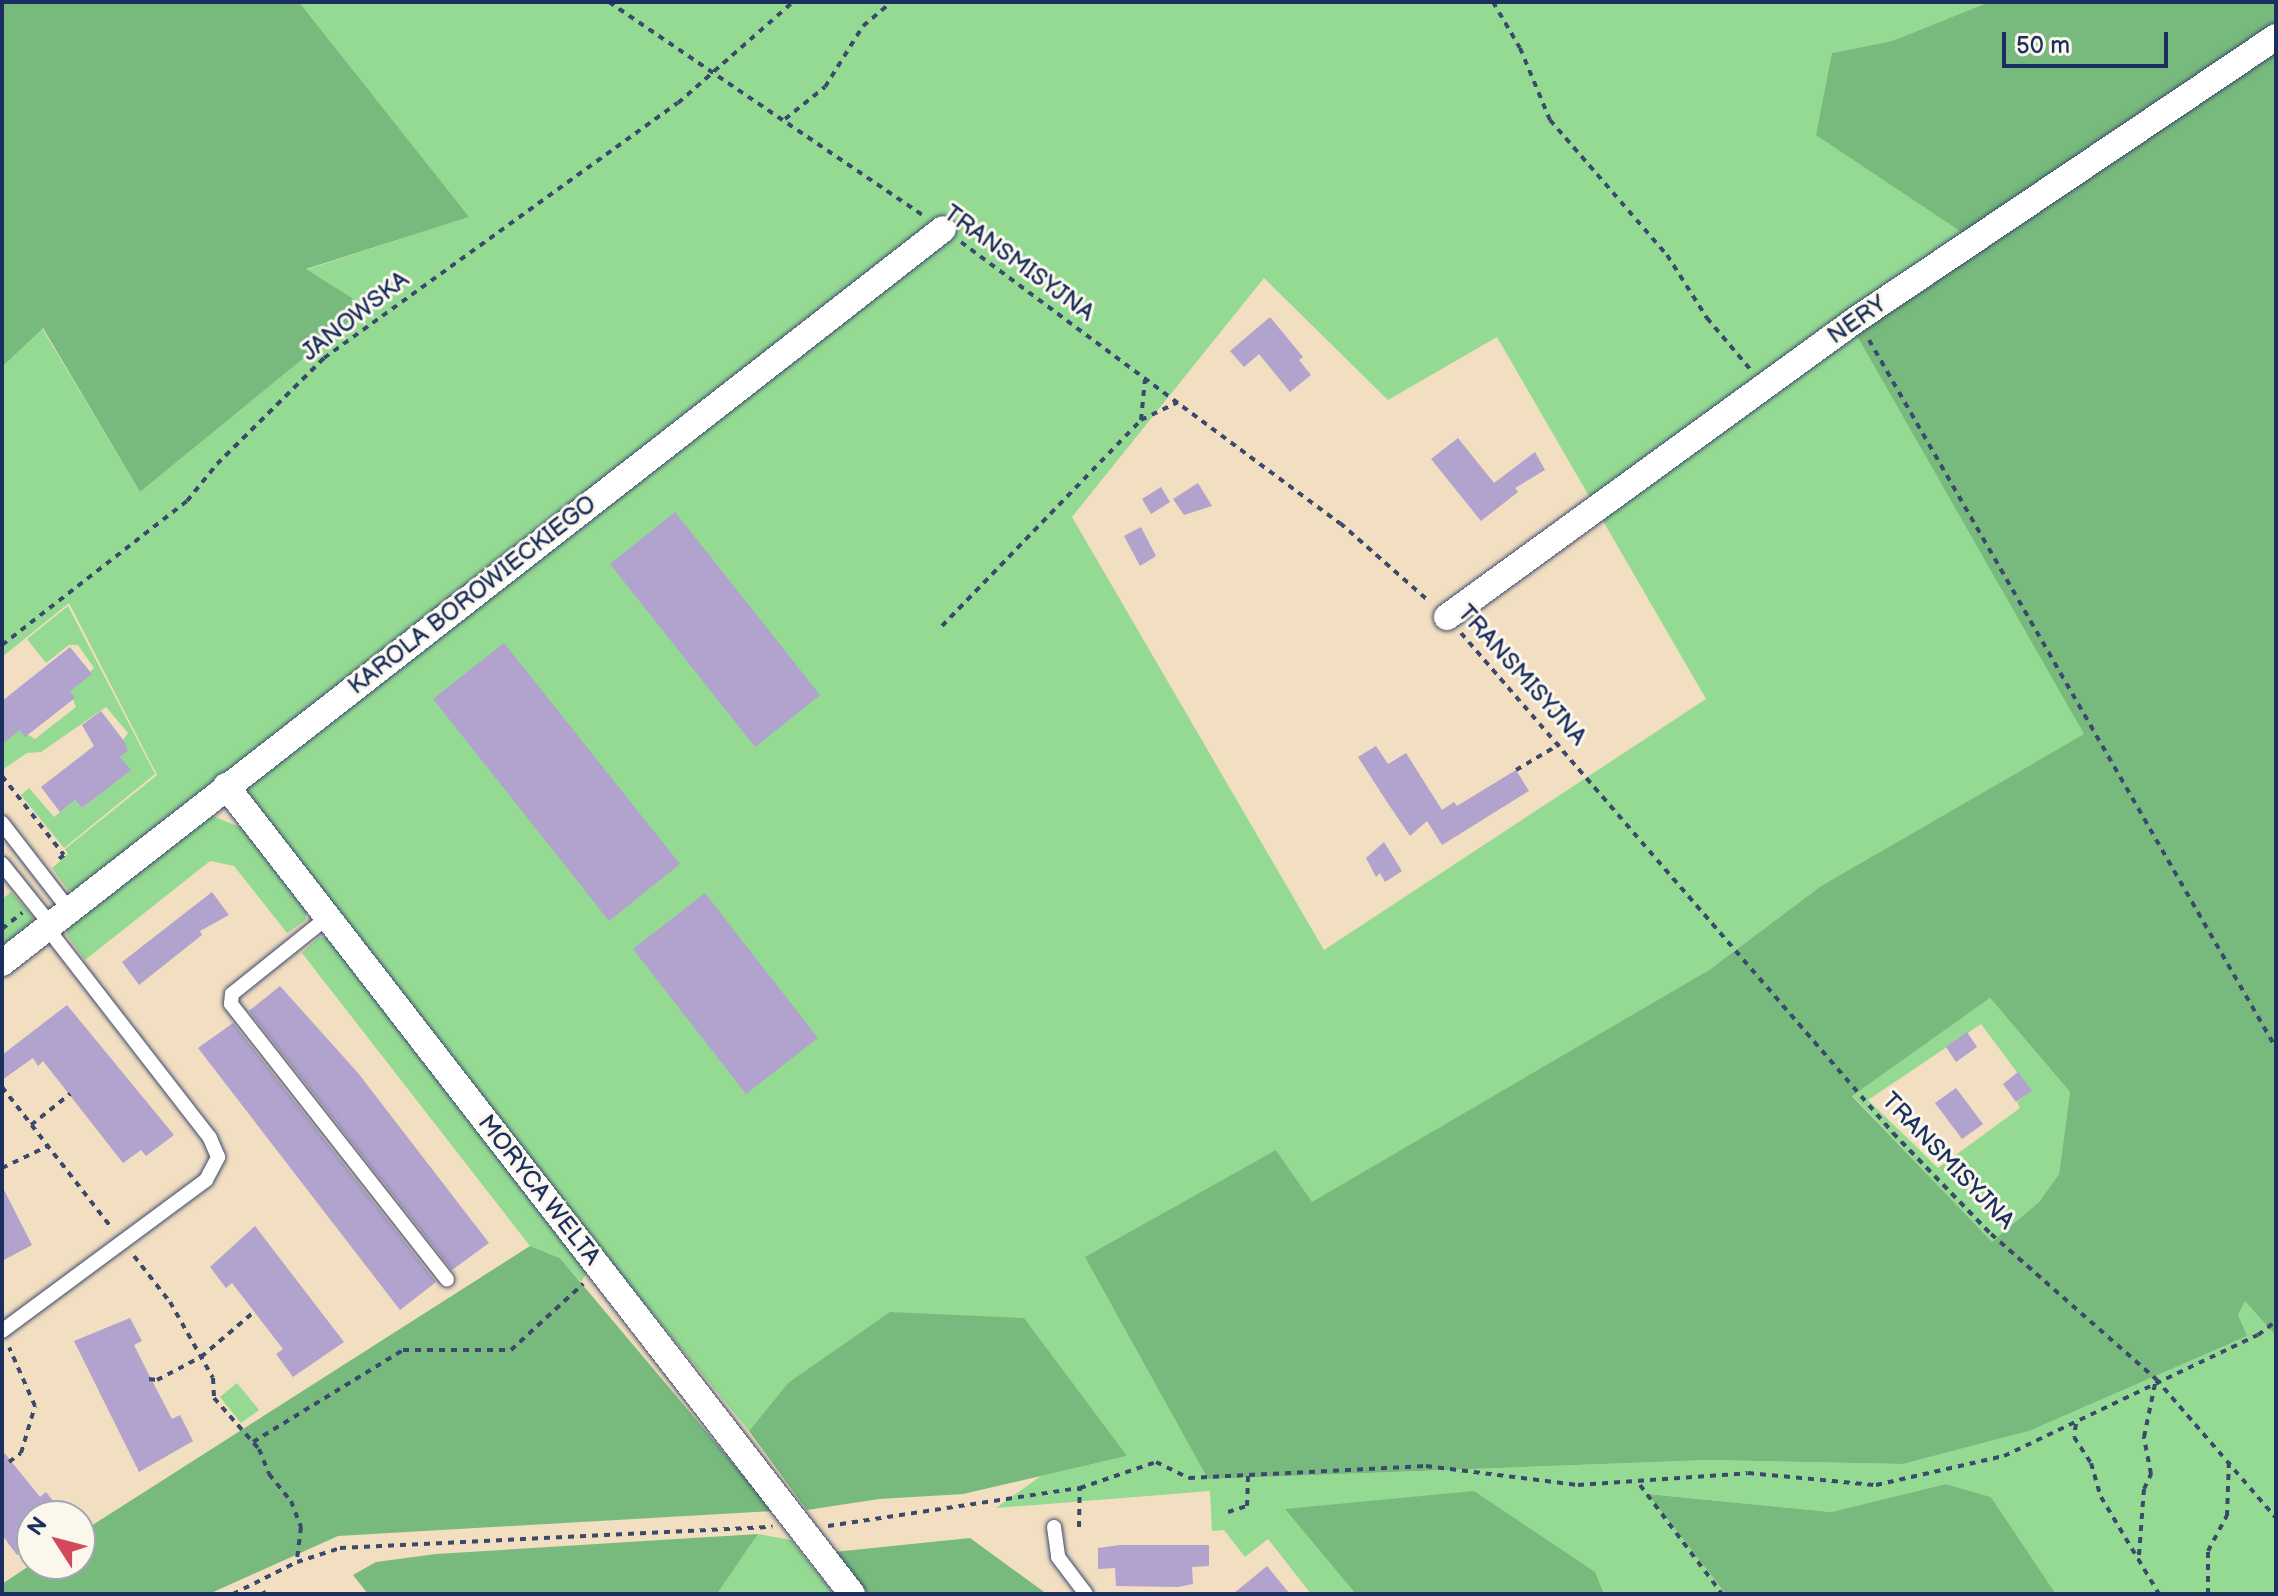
<!DOCTYPE html>
<style>
body{margin:0}
#map{position:relative;width:2278px;height:1596px;overflow:hidden;background:#f2dec0;font-family:"Balsamiq Sans",sans-serif}
div>[style]{position:absolute}
[style*='--x']{left:calc(var(--x)*1px);top:calc(var(--y)*1px);width:calc(var(--w)*1px);rotate:calc(var(--a)*1deg)}
.green>*{inset:0;background:#95da93}
.forest>*{inset:0;background:#78ba7d}
.building>*{inset:0;background:#b1a2ce}
.path>*{height:4px;margin-top:-2px;transform-origin:0;background:repeating-linear-gradient(90deg,#3b496d 0 6px,transparent 0 12px)}
.roads{filter:drop-shadow(0 0 2px #3b496d) drop-shadow(0 0 2px #3b496d)}
.lane>*{height:14px;margin:-7px;padding:0 7px;transform-origin:7px;border-radius:7px;background:#fff}
.street>*{height:26px;margin:-13px;padding:0 13px;transform-origin:13px;border-radius:13px;background:#fff}
span{translate:-50% -50%;white-space:nowrap;text-align:center;line-height:1.15;-webkit-text-stroke:6px #fbf7ec;paint-order:stroke}
.street-label{font-size:24px;color:#1b2f5e}
.frame{position:absolute;inset:0;border:4px solid #1b2f5e;pointer-events:none}
.north{position:absolute;left:16px;top:1500px;width:80px;height:80px;box-sizing:border-box;background:#fbf7ec;border:2px solid #a1a7b3;border-radius:50%;rotate:306deg;font-size:22px;font-weight:700;line-height:32px;text-align:center;color:#1b2f5e}
.north::after{content:'';display:block;margin:auto;width:28px;height:36px;background:#d1495b;clip-path:polygon(50% 0,100% 100%,50% 72%,0 100%)}
.scale{position:absolute;left:2002px;top:32px;width:166px;height:36px;box-sizing:border-box;border:4px solid #1b2f5e;border-top:0;padding-left:10px;font-size:24px;line-height:28px;white-space:nowrap;color:#1b2f5e;-webkit-text-stroke:6px #fbf7ec;paint-order:stroke}
</style>
<div id="map">
<div class="green">
<div style="clip-path:polygon(299px 2px,1989px 2px,1892px 41px,1832px 53px,1969px 237px,1593px 503px,1497px 337px,1388px 400px,1264px 278px,1072px 517px,1324px 950px,1706px 699px,1599px 514px,1853px 329px,2085px 734px,1821px 886px,1709px 970px,1312px 1203px,1276px 1150px,1208px 1479px,1709px 1460px,1903px 1464px,2029px 1431px,2246px 1336px,2238px 1315px,2245px 1300px,2276px 1336px,2276px 1594px,2056px 1594px,1991px 1497px,1946px 1484px,1831px 1512px,1649px 1494px,1726px 1594px,1311px 1594px,1268px 1539px,1245px 1557px,1224px 1530px,1212px 1531px,1210px 1491px,996px 1508px,1041px 1476px,1127px 1456px,788px 1383px,749px 1431px,554px 1193px,228px 771px,76px 891px,68px 890px,52px 868px,68px 854px,65px 849px,157px 775px,69px 603px,2px 657px,2px 367px,42px 328px,140px 492px,365px 307px,305px 270px,468px 217px)"></div>
<div style="clip-path:polygon(68px 606px,155px 774px,64px 848px,21px 795px,29px 788px,54px 817px,75px 800px,82px 808px,130px 770px,120px 757px,128px 751px,121px 743px,128px 733px,106px 707px,41px 752px,27px 753px,2px 770px,2px 740px,20px 730px,35px 739px,76px 707px,70px 691px,94px 668px,78px 645px,69px 645px,46px 663px,27px 639px)"></div>
<div style="clip-path:polygon(213px 816px,244px 829px,306px 910px,306px 920px,287px 933px,234px 866px,210px 861px,85px 960px,67px 935px,68px 924px)"></div>
<div style="clip-path:polygon(11px 892px,33px 917px,32px 923px,2px 947px,2px 899px)"></div>
<div style="clip-path:polygon(319px 937px,328px 938px,588px 1271px,581px 1282px,560px 1258px,530px 1246px,302px 953px)"></div>
<div style="clip-path:polygon(evenodd,1990px 998px,2070px 1092px,2059px 1174px,2039px 1202px,1992px 1243px,1852px 1095px,1990px 998px,1981px 1024px,2031px 1091px,2017px 1102px,2020px 1108px,1938px 1168px,1868px 1100px,1981px 1024px)"></div>
<div style="clip-path:polygon(237px 1383px,259px 1410px,241px 1423px,220px 1397px)"></div>
<div style="clip-path:polygon(758px 1534px,791px 1540px,834px 1594px,717px 1594px)"></div>
</div>
<div class="forest">
<div style="clip-path:polygon(2px 2px,299px 2px,469px 217px,306px 269px,366px 307px,140px 492px,43px 328px,2px 367px)"></div>
<div style="clip-path:polygon(1989px 2px,2276px 2px,2276px 32px,1969px 237px,1816px 135px,1832px 53px,1892px 41px)"></div>
<div style="clip-path:polygon(evenodd,2276px 47px,2276px 1336px,2245px 1301px,2238px 1315px,2247px 1336px,2029px 1431px,1903px 1464px,1709px 1460px,1208px 1479px,1085px 1257px,1276px 1150px,1312px 1202px,1709px 970px,1821px 886px,2084px 734px,1853px 329px,2276px 47px,1990px 998px,2070px 1092px,2059px 1174px,2039px 1202px,1992px 1242px,1852px 1096px,1990px 998px)"></div>
<div style="clip-path:polygon(530px 1246px,560px 1258px,773px 1511px,338px 1536px,209px 1594px,2px 1594px,2px 1584px,32px 1564px,80px 1564px,80px 1533px)"></div>
<div style="clip-path:polygon(890px 1312px,1024px 1318px,1127px 1456px,963px 1494px,879px 1499px,807px 1510px,749px 1431px,788px 1383px)"></div>
<div style="clip-path:polygon(1946px 1484px,1991px 1497px,2056px 1594px,1726px 1594px,1648px 1494px,1831px 1512px)"></div>
<div style="clip-path:polygon(1474px 1491px,1595px 1572px,1604px 1594px,1356px 1594px,1285px 1509px)"></div>
<div style="clip-path:polygon(758px 1534px,717px 1594px,368px 1594px,353px 1575px,376px 1562px,436px 1554px)"></div>
<div style="clip-path:polygon(970px 1538px,1047px 1594px,867px 1594px,834px 1552px)"></div>
</div>
<div class="building">
<div style="clip-path:polygon(1270px 317px,1303px 357px,1299px 360px,1311px 375px,1290px 392px,1259px 354px,1244px 367px,1230px 351px)"></div>
<div style="clip-path:polygon(1458px 438px,1494px 483px,1535px 452px,1545px 470px,1515px 488px,1518px 492px,1481px 521px,1431px 459px)"></div>
<div style="clip-path:polygon(1198px 483px,1212px 506px,1184px 515px,1173px 499px)"></div>
<div style="clip-path:polygon(1161px 487px,1170px 502px,1151px 514px,1142px 499px)"></div>
<div style="clip-path:polygon(675px 512px,820px 695px,755px 747px,610px 564px)"></div>
<div style="clip-path:polygon(1141px 527px,1156px 556px,1140px 566px,1124px 536px)"></div>
<div style="clip-path:polygon(504px 643px,680px 864px,609px 921px,433px 699px)"></div>
<div style="clip-path:polygon(70px 647px,92px 674px,70px 691px,75px 698px,25px 737px,20px 730px,2px 744px,2px 701px)"></div>
<div style="clip-path:polygon(101px 711px,124px 741px,128px 751px,120px 757px,131px 770px,82px 808px,75px 800px,60px 812px,41px 787px,94px 746px,82px 725px)"></div>
<div style="clip-path:polygon(1376px 746px,1388px 764px,1406px 753px,1442px 810px,1454px 802px,1457px 806px,1516px 770px,1529px 791px,1442px 845px,1427px 821px,1410px 836px,1387px 802px,1358px 757px)"></div>
<div style="clip-path:polygon(1384px 842px,1402px 871px,1385px 882px,1380px 873px,1376px 877px,1366px 858px)"></div>
<div style="clip-path:polygon(212px 892px,229px 915px,200px 931px,202px 935px,139px 985px,122px 962px)"></div>
<div style="clip-path:polygon(705px 893px,818px 1038px,746px 1094px,633px 949px)"></div>
<div style="clip-path:polygon(280px 986px,358px 1073px,489px 1243px,452px 1270px,249px 1011px)"></div>
<div style="clip-path:polygon(67px 1005px,174px 1135px,146px 1156px,141px 1150px,123px 1163px,43px 1061px,38px 1066px,33px 1058px,2px 1080px,2px 1055px)"></div>
<div style="clip-path:polygon(233px 1023px,436px 1282px,400px 1310px,198px 1048px)"></div>
<div style="clip-path:polygon(1967px 1032px,1977px 1047px,1956px 1062px,1946px 1047px)"></div>
<div style="clip-path:polygon(2018px 1072px,2032px 1091px,2016px 1102px,2003px 1084px)"></div>
<div style="clip-path:polygon(1956px 1088px,1983px 1124px,1962px 1139px,1935px 1103px)"></div>
<div style="clip-path:polygon(2px 1186px,32px 1245px,2px 1261px)"></div>
<div style="clip-path:polygon(255px 1226px,344px 1342px,293px 1377px,276px 1354px,283px 1349px,232px 1283px,226px 1288px,210px 1267px)"></div>
<div style="clip-path:polygon(130px 1318px,142px 1341px,134px 1345px,147px 1371px,172px 1419px,180px 1415px,193px 1441px,139px 1472px,74px 1341px)"></div>
<div style="clip-path:polygon(2px 1450px,40px 1497px,46px 1492px,65px 1516px,32px 1516px,32px 1544px,17px 1555px,2px 1535px)"></div>
<div style="clip-path:polygon(1120px 1545px,1209px 1545px,1209px 1566px,1192px 1567px,1193px 1584px,1178px 1587px,1116px 1586px,1115px 1568px,1098px 1569px,1098px 1548px)"></div>
<div style="clip-path:polygon(1267px 1566px,1290px 1594px,1233px 1594px)"></div>
</div>
<div class="path">
<div style="--x:609;--y:2;--w:381;--a:34.2"></div>
<div style="--x:1493;--y:2;--w:53;--a:59.6"></div>
<div style="--x:1520;--y:48;--w:78;--a:67.4"></div>
<div style="--x:1550;--y:120;--w:179;--a:49.1"></div>
<div style="--x:1667;--y:255;--w:75;--a:57.6"></div>
<div style="--x:1707;--y:318;--w:67;--a:49.9"></div>
<div style="--x:785;--y:119;--w:51;--a:-38.7"></div>
<div style="--x:825;--y:87;--w:72;--a:-58.1"></div>
<div style="--x:863;--y:26;--w:38;--a:-40"></div>
<div style="--x:961;--y:242;--w:472;--a:36.6"></div>
<div style="--x:1340;--y:523;--w:120;--a:41.3"></div>
<div style="--x:1869;--y:340;--w:817;--a:60.11"></div>
<div style="--x:1141;--y:420;--w:41;--a:-84.4"></div>
<div style="--x:942;--y:626;--w:286;--a:-46"></div>
<div style="--x:1141;--y:420;--w:41;--a:-25.9"></div>
<div style="--x:1461;--y:633;--w:661;--a:49.17"></div>
<div style="--x:1893;--y:1133;--w:141;--a:45.9"></div>
<div style="--x:1991;--y:1234;--w:220;--a:41.3"></div>
<div style="--x:2156;--y:1379;--w:184;--a:49.2"></div>
<div style="--x:2;--y:645;--w:234;--a:-37.9"></div>
<div style="--x:187;--y:501;--w:48;--a:-51"></div>
<div style="--x:217;--y:464;--w:151;--a:-44.7"></div>
<div style="--x:324;--y:358;--w:436;--a:-35.8"></div>
<div style="--x:678;--y:103;--w:153;--a:-41.3"></div>
<div style="--x:1516;--y:770;--w:51;--a:-30.6"></div>
<div style="--x:2;--y:776;--w:100;--a:51.9"></div>
<div style="--x:64;--y:855;--w:11;--a:142"></div>
<div style="--x:2;--y:929;--w:26;--a:-39"></div>
<div style="--x:2;--y:1087;--w:177;--a:52.1"></div>
<div style="--x:31;--y:1125;--w:50;--a:-38.5"></div>
<div style="--x:2;--y:1168;--w:51;--a:-25.6"></div>
<div style="--x:134;--y:1256;--w:58;--a:52"></div>
<div style="--x:170;--y:1302;--w:87;--a:60.5"></div>
<div style="--x:213;--y:1378;--w:20;--a:87"></div>
<div style="--x:214;--y:1398;--w:68;--a:48.6"></div>
<div style="--x:259;--y:1449;--w:27;--a:68"></div>
<div style="--x:269;--y:1474;--w:35;--a:51"></div>
<div style="--x:291;--y:1501;--w:28;--a:69"></div>
<div style="--x:301;--y:1527;--w:35;--a:97"></div>
<div style="--x:149;--y:1379;--w:8;--a:7"></div>
<div style="--x:157;--y:1380;--w:50;--a:-27.6"></div>
<div style="--x:201;--y:1357;--w:72;--a:-40.5"></div>
<div style="--x:2076;--y:1424;--w:13;--a:99"></div>
<div style="--x:2074;--y:1437;--w:31;--a:57"></div>
<div style="--x:2091;--y:1463;--w:35;--a:74"></div>
<div style="--x:2101;--y:1497;--w:113;--a:59.1"></div>
<div style="--x:253;--y:1442;--w:176;--a:-31.5"></div>
<div style="--x:403;--y:1350;--w:108;--a:0"></div>
<div style="--x:511;--y:1350;--w:98;--a:-42.5"></div>
<div style="--x:9;--y:1462;--w:15;--a:-37"></div>
<div style="--x:21;--y:1453;--w:49;--a:-73.4"></div>
<div style="--x:35;--y:1406;--w:64;--a:-113.8"></div>
<div style="--x:1640;--y:1485;--w:136;--a:53"></div>
<div style="--x:1228;--y:1512;--w:20;--a:-18"></div>
<div style="--x:1247;--y:1506;--w:32;--a:-88"></div>
<div style="--x:828;--y:1526;--w:255;--a:-8.6"></div>
<div style="--x:1080;--y:1488;--w:80;--a:-18.9"></div>
<div style="--x:1156;--y:1462;--w:37;--a:26"></div>
<div style="--x:1189;--y:1478;--w:237;--a:-2.9"></div>
<div style="--x:1426;--y:1466;--w:153;--a:7.1"></div>
<div style="--x:1578;--y:1485;--w:170;--a:-4"></div>
<div style="--x:1748;--y:1473;--w:129;--a:5.4"></div>
<div style="--x:1876;--y:1485;--w:131;--a:-12.8"></div>
<div style="--x:2004;--y:1456;--w:281;--a:-25.5"></div>
<div style="--x:2258;--y:1335;--w:23;--a:-38"></div>
<div style="--x:1079;--y:1527;--w:39;--a:-89"></div>
<div style="--x:2139;--y:1555;--w:66;--a:-85.7"></div>
<div style="--x:2144;--y:1489;--w:17;--a:-65"></div>
<div style="--x:2151;--y:1474;--w:38;--a:-101"></div>
<div style="--x:2144;--y:1437;--w:59;--a:-78.3"></div>
<div style="--x:263;--y:1591;--w:4;--a:56"></div>
<div style="--x:233;--y:1594;--w:72;--a:-26.6"></div>
<div style="--x:297;--y:1562;--w:45;--a:-18"></div>
<div style="--x:340;--y:1548;--w:433;--a:-2.8"></div>
<div style="--x:2208;--y:1594;--w:43;--a:-90"></div>
<div style="--x:2208;--y:1551;--w:40;--a:-62"></div>
<div style="--x:2227;--y:1516;--w:56;--a:-88"></div>
</div>
<div class="roads">
<div class="lane">
<div style="--x:2;--y:823;--w:111;--a:52.3"></div>
<div style="--x:2;--y:864;--w:78;--a:51.2"></div>
<div style="--x:328;--y:917;--w:123;--a:141.3"></div>
<div style="--x:232;--y:994;--w:10;--a:96"></div>
<div style="--x:231;--y:1004;--w:350;--a:51.9"></div>
<div style="--x:2;--y:1331;--w:254;--a:-36.5"></div>
<div style="--x:206;--y:1180;--w:26;--a:-62"></div>
<div style="--x:218;--y:1157;--w:21;--a:-113"></div>
<div style="--x:210;--y:1138;--w:266;--a:-127.8"></div>
<div style="--x:1054;--y:1527;--w:30;--a:82"></div>
<div style="--x:1058;--y:1557;--w:46;--a:52.9"></div>
</div>
<div class="street">
<div style="--x:1447;--y:617;--w:507;--a:-36.01"></div>
<div style="--x:1857;--y:319;--w:505;--a:-33.94"></div>
<div style="--x:226;--y:786;--w:1022;--a:52.23"></div>
<div style="--x:2;--y:963;--w:1193;--a:-37.95"></div>
</div>
</div>
<div class="street-label">
<span style="left:1019px;top:263px;rotate:36deg">TRANSMISYJNA</span>
<span style="left:355px;top:316px;rotate:-38deg">JANOWSKA</span>
<span style="left:1857px;top:320px;rotate:-35deg">NERY</span>
<span style="left:472px;top:595px;rotate:-38deg">KAROLA BOROWIECKIEGO</span>
<span style="left:1522px;top:675px;rotate:48deg">TRANSMISYJNA</span>
<span style="left:1948px;top:1161px;rotate:46deg">TRANSMISYJNA</span>
<span style="left:539px;top:1190px;rotate:52deg">MORYCA WELTA</span>
</div>
<div class="frame"></div>
<div class="north">N</div>
<div class="scale">50 m</div>
</div>
